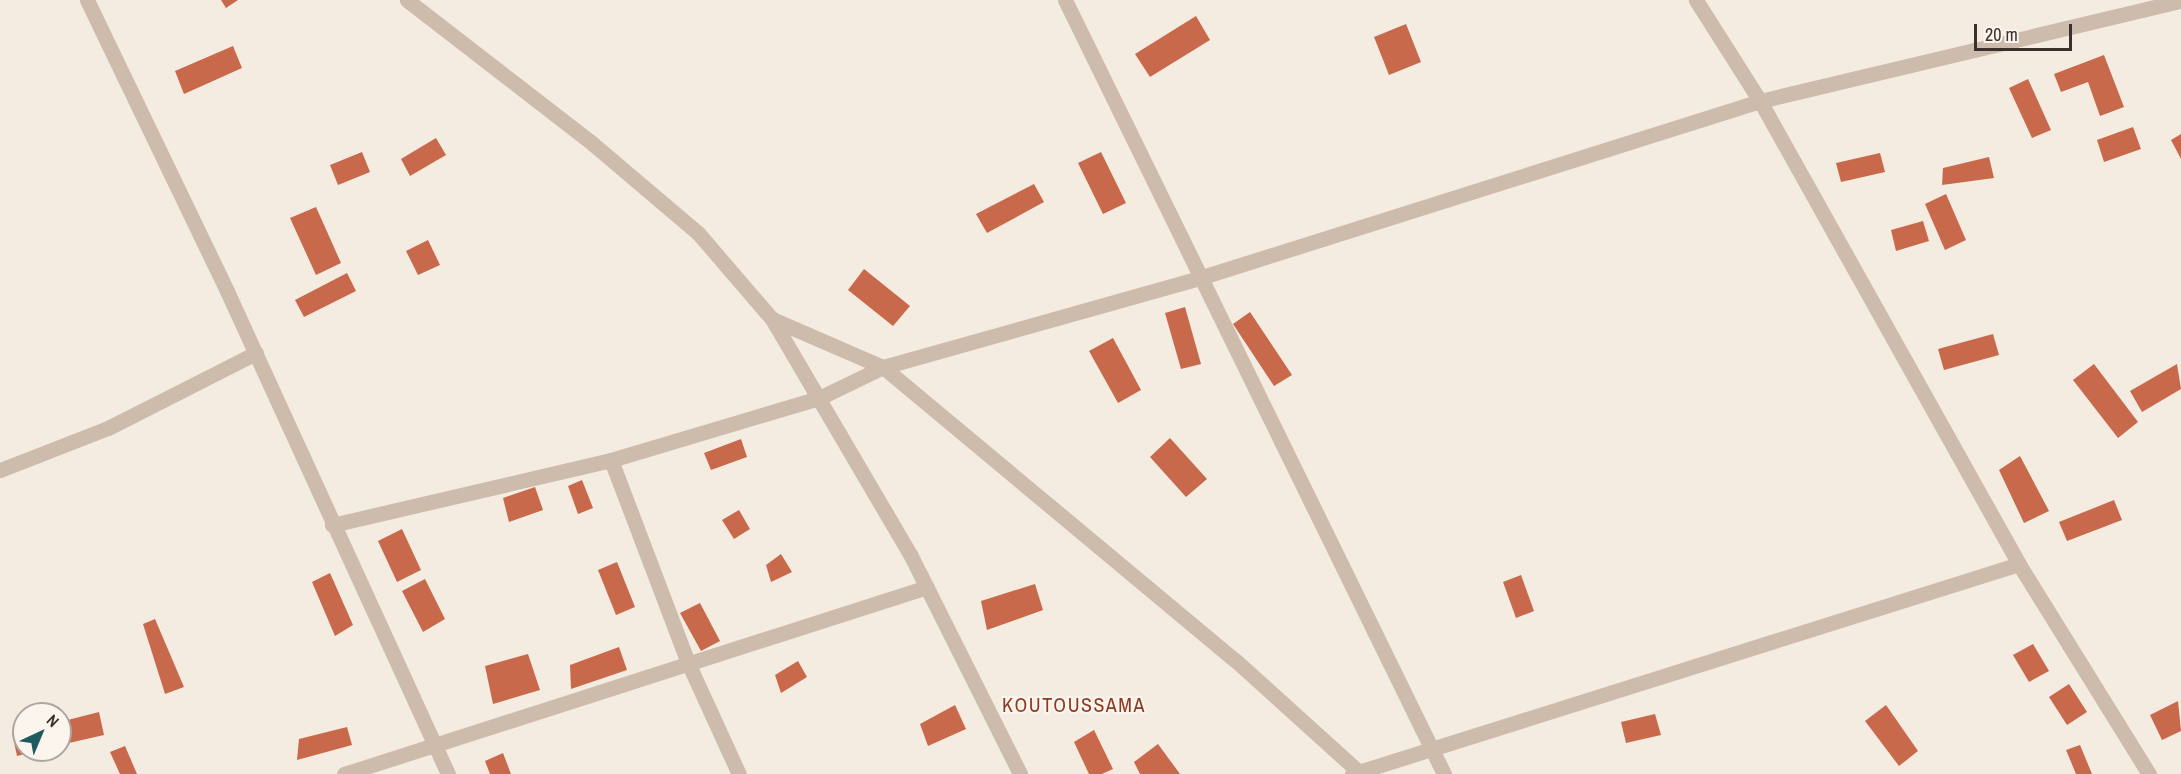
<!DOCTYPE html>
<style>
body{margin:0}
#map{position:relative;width:2181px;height:774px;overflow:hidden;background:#f4ebe1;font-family:"Archivo Narrow",sans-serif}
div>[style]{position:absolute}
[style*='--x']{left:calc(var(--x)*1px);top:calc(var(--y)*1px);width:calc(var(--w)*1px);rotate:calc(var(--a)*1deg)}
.building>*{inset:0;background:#c8694b}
.minor>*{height:15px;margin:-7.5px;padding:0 7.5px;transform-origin:7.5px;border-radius:7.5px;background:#cdbbac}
span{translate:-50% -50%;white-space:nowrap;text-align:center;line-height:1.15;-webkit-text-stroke:4.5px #fbf5ee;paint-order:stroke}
.quarter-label{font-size:20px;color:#8c3b22;letter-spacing:1.5px}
.north{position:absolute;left:12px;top:702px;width:60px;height:60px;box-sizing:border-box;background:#fbf5ee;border:2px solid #aea6a0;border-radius:50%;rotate:44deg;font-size:16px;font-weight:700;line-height:24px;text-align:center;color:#3b302b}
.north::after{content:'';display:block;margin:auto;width:21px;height:27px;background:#1f5a5e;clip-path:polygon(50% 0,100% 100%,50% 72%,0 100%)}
.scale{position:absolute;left:1974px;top:24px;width:98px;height:27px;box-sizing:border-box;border:3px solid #3b302b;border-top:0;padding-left:8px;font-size:18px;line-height:21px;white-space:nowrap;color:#3b302b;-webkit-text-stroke:4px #fbf5ee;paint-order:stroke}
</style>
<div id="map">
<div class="building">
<div style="clip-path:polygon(221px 0,238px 0,226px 8px)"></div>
<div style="clip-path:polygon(1196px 16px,1210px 40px,1150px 77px,1135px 54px)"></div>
<div style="clip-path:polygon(1406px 24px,1421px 62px,1389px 75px,1374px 37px)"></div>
<div style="clip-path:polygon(233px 46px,242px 68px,184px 94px,175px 71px)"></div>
<div style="clip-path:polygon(2104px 55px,2124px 107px,2100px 116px,2088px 82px,2061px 92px,2054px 74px)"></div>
<div style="clip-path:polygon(2028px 79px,2051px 130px,2032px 138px,2009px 88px)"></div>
<div style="clip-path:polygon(2133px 127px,2141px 149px,2104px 162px,2097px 140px)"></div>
<div style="clip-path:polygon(2181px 134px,2181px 159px,2171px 140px)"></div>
<div style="clip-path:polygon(436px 138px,446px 155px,410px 176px,401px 159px)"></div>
<div style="clip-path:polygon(362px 152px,370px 172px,338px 185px,330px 165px)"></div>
<div style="clip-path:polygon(1101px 152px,1126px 203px,1103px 214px,1078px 163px)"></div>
<div style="clip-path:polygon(1880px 153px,1885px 172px,1841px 182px,1836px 163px)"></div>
<div style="clip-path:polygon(1989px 157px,1994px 178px,1942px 185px,1943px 168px)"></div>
<div style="clip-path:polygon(1034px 184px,1044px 202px,987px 233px,976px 214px)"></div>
<div style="clip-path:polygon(1946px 194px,1966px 240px,1945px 250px,1925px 204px)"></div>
<div style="clip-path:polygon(316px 207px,341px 263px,316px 275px,290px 218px)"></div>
<div style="clip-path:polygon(1923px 221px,1929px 241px,1896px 251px,1891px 230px)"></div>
<div style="clip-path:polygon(428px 240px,440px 265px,418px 275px,406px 251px)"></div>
<div style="clip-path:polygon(864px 269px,910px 306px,893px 326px,848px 290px)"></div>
<div style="clip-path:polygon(347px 273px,356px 291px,304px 317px,295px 300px)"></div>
<div style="clip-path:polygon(1185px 307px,1201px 364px,1181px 369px,1165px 313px)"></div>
<div style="clip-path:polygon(1250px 312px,1292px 375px,1274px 386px,1233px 324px)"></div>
<div style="clip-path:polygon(1993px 334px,1999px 355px,1944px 370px,1938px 349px)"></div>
<div style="clip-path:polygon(1113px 338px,1141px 390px,1118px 403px,1089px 351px)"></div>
<div style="clip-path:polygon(2094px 364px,2138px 422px,2118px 438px,2073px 380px)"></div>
<div style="clip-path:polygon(2177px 364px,2181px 389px,2142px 412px,2130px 391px)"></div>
<div style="clip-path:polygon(1170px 438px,1207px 479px,1186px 497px,1150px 457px)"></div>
<div style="clip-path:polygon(741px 439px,747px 457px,711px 470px,704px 453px)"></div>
<div style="clip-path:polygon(2020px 456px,2049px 511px,2024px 523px,1999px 470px)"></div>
<div style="clip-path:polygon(582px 480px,593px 508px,578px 514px,568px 486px)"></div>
<div style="clip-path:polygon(535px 487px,543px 510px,509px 522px,503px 498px)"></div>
<div style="clip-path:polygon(2114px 500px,2122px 520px,2067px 541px,2059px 522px)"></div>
<div style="clip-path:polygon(739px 510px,750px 529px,734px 539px,722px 520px)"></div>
<div style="clip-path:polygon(402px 529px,421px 570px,397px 582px,378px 541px)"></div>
<div style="clip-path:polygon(781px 554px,792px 572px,771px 582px,766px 565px)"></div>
<div style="clip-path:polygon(617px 562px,635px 607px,616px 615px,598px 570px)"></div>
<div style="clip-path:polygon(330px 573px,353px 625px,335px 636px,312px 582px)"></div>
<div style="clip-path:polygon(1521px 575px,1534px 611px,1516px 618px,1503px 582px)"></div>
<div style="clip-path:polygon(425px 579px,445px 619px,423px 632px,402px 591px)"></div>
<div style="clip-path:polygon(1035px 584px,1043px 610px,987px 630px,981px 601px)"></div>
<div style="clip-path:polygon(700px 603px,720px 641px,701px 651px,680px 613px)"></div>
<div style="clip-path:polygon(155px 619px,184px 687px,165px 694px,143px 624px)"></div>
<div style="clip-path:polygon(2033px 644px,2049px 671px,2029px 682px,2013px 655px)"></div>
<div style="clip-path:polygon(619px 647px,627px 670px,571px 689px,570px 665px)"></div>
<div style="clip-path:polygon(528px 654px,540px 690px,493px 704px,485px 666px)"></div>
<div style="clip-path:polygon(798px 661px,807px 677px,781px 693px,775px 675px)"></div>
<div style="clip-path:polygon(2069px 684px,2087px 712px,2067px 725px,2049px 697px)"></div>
<div style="clip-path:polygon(2178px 701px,2181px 731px,2162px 740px,2150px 715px)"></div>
<div style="clip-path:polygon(955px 705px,966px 729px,928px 746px,920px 724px)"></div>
<div style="clip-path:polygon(1886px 705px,1918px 751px,1899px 766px,1865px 721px)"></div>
<div style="clip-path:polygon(99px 712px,104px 735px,60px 745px,60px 722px)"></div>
<div style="clip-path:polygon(1655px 714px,1661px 735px,1626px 743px,1621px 722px)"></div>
<div style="clip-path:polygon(347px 727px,352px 745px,297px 760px,299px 739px)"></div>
<div style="clip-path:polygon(24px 730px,24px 750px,37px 751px,17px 756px,12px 733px)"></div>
<div style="clip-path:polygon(1094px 730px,1113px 769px,1102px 774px,1089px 774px,1074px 742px)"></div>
<div style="clip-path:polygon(1158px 744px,1180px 774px,1140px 774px,1134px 762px)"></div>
<div style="clip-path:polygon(2080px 745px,2092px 774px,2076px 774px,2066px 750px)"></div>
<div style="clip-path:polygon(125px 746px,137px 774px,120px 774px,110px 752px)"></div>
<div style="clip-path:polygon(503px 753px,511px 774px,490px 774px,485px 761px)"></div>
</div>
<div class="minor">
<div style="--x:87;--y:0;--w:323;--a:64.3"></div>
<div style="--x:227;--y:291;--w:531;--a:65.41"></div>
<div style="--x:407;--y:0;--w:235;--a:37.7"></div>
<div style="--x:593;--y:144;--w:138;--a:40.3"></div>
<div style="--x:698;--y:233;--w:113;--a:49.3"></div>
<div style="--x:772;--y:319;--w:273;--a:59.6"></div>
<div style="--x:910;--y:554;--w:246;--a:63.4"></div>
<div style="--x:1065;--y:0;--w:862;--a:63.91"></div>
<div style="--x:772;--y:319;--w:121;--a:23.4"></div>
<div style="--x:883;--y:367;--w:458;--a:39.8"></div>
<div style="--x:1235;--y:660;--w:170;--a:42.1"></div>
<div style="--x:611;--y:460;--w:219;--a:69.2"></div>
<div style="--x:689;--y:665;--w:120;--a:65.4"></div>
<div style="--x:0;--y:470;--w:116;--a:-21.3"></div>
<div style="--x:108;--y:428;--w:166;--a:-26.9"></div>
<div style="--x:332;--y:525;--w:286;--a:-13.1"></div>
<div style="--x:611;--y:460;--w:217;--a:-16.6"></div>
<div style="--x:819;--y:398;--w:71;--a:-25.8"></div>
<div style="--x:883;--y:367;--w:328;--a:-15.7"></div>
<div style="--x:1199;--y:278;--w:588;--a:-17.51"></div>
<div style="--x:1760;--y:101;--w:120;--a:-122.4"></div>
<div style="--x:344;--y:774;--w:612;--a:-17.78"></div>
<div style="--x:1352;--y:774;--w:699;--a:-17.48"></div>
<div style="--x:2149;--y:774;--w:247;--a:-121.8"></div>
<div style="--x:2019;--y:564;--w:531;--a:-119.22"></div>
<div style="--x:1760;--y:101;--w:433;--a:-13.4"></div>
</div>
<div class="quarter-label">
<span style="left:1074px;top:704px">KOUTOUSSAMA</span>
</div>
<div class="north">N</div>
<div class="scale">20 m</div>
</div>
